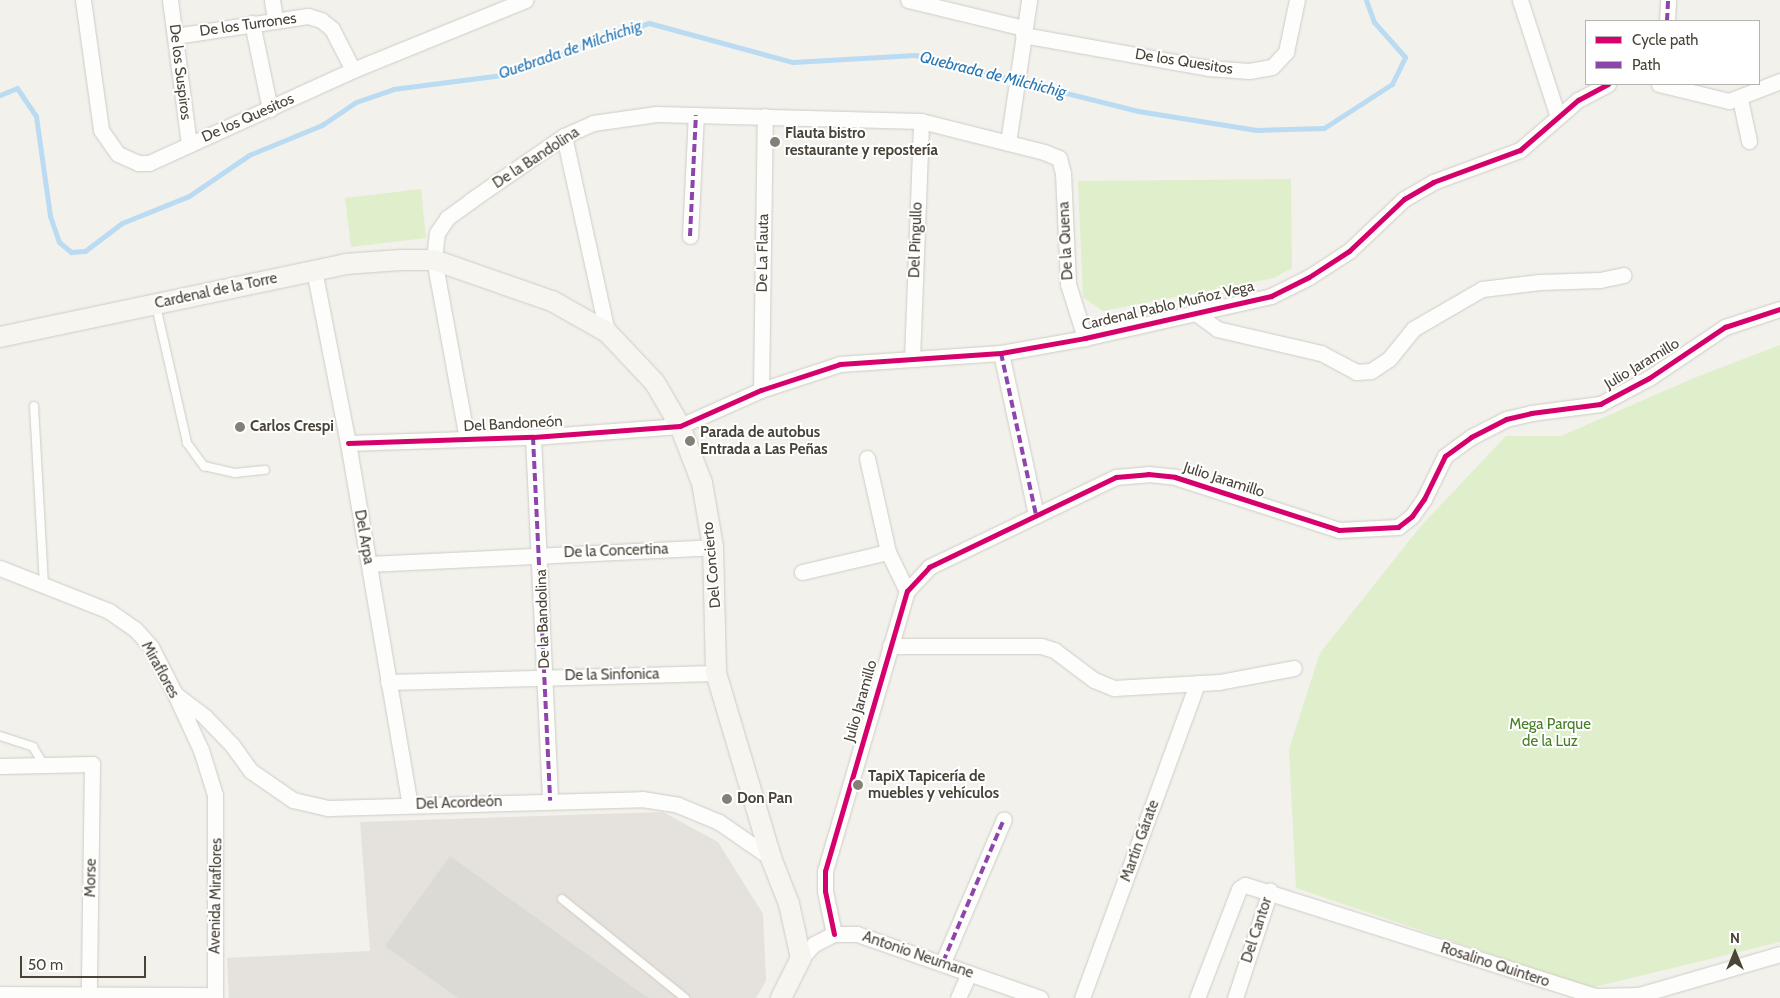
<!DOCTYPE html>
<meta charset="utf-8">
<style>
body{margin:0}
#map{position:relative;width:1780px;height:998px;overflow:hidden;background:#f2f1ec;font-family:Cabin,sans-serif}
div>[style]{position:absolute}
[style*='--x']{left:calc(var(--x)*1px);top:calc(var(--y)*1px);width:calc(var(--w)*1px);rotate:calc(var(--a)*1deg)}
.industrial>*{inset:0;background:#e5e1dc}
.green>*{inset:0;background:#dfeecb}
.stream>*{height:5px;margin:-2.5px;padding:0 2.5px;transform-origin:2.5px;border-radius:2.5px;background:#bbdbf2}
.building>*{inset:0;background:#dcdad4}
.roads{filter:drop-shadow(0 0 1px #ceccc6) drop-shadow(0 0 1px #ceccc6)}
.lane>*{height:8px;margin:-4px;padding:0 4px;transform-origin:4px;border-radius:4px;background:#fdfdfc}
.street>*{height:15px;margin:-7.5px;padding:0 7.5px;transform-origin:7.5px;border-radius:7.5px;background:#fdfdfc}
.secondary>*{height:20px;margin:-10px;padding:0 10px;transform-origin:10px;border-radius:10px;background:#f7f5f0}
.quiet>*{height:4px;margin-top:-2px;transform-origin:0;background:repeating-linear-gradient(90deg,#8e44ad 0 8px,transparent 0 12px)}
.cycleway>*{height:5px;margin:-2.5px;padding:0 2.5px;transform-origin:2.5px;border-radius:2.5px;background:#d6006c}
.dots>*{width:14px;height:14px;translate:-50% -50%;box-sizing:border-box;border:2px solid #fff;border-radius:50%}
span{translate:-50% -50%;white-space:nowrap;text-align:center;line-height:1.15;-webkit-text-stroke:4px #fff;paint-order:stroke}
.street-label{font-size:15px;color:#4a4337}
.poi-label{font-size:15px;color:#4a4337;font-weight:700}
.left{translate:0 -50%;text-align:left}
.park-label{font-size:15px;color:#468026}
.water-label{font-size:16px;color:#2877b4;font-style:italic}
.legend{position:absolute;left:1585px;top:20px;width:175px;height:65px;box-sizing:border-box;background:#fff;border:1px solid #b7b4af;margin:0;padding:6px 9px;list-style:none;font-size:15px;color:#4a4337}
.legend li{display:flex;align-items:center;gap:10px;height:25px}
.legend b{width:25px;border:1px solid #b7b4af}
.north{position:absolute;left:1710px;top:928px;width:50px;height:50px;-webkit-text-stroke:4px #fff;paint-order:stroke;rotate:0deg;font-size:14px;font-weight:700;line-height:20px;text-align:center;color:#4a4337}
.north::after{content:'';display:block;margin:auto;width:18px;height:22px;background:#4a4337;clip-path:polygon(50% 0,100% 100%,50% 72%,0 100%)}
.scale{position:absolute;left:20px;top:956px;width:126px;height:22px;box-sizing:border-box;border:2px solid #4a4337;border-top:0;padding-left:6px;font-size:15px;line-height:18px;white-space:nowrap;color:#4a4337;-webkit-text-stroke:4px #fff;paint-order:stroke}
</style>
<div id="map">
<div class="industrial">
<div style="clip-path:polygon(663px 812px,718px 842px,763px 914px,766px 981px,756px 998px,229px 998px,227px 958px,370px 951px,360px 822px)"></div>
</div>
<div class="green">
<div style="clip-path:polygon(1291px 179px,1292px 268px,1274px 278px,1103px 311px,1083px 297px,1078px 181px)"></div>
<div style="clip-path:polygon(421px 189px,426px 238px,351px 247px,345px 198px)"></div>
<div style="clip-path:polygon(1780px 345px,1780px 942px,1590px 988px,1296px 888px,1289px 749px,1320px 653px,1420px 527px,1506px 436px,1561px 436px,1694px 378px)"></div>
</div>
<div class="stream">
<div style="--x:0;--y:95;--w:18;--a:-22"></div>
<div style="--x:17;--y:88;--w:34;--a:56"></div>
<div style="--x:36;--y:116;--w:101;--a:82"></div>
<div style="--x:50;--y:216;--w:28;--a:71"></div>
<div style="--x:59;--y:242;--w:16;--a:40"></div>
<div style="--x:71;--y:252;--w:14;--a:-4"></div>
<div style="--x:85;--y:251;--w:46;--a:-37.1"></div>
<div style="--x:122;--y:223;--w:72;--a:-21.9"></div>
<div style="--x:189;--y:196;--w:73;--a:-34.3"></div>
<div style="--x:249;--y:155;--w:79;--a:-22.3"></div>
<div style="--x:322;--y:125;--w:41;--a:-34.1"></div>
<div style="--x:356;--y:102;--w:39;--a:-19"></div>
<div style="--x:393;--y:89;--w:110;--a:-7.3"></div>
<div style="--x:502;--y:75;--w:156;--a:-19.5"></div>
<div style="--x:649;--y:23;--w:149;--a:15.2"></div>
<div style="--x:793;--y:62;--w:122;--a:-3.3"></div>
<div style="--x:915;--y:55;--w:230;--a:14.1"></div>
<div style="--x:1138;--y:111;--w:120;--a:9.1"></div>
<div style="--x:1256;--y:130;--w:68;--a:-1.7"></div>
<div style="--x:1324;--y:128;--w:81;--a:-32.9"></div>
<div style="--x:1392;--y:84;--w:30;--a:-64"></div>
<div style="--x:1405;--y:57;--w:47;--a:-131.5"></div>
<div style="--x:1374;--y:22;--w:23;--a:-110"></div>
</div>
<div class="building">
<div style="clip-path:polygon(450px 856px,648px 998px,458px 998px,385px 946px)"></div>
</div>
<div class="roads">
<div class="lane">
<div style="--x:156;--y:306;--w:140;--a:77.2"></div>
<div style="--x:187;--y:443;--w:29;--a:54"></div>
<div style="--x:204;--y:466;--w:32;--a:13"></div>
<div style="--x:235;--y:473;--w:30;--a:-6"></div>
<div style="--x:34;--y:406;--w:178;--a:86.8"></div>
<div style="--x:0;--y:736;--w:35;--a:18"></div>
<div style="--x:33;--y:747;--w:21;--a:59"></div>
<div style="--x:562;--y:899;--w:158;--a:38.8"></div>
</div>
<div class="street">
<div style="--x:83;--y:0;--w:131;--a:82.1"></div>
<div style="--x:101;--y:130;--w:29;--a:55"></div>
<div style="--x:118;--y:154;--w:22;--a:24"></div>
<div style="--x:138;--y:163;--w:11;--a:0"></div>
<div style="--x:149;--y:163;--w:224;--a:-24.5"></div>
<div style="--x:353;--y:70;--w:186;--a:-22.1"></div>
<div style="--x:170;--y:0;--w:146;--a:82.5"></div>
<div style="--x:272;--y:0;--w:19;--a:81"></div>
<div style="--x:908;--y:0;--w:119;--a:13.6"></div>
<div style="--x:1520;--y:0;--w:123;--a:72"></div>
<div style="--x:1667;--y:21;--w:21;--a:-87"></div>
<div style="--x:252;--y:23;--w:88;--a:78.2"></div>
<div style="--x:1023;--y:35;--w:188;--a:10.1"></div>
<div style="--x:1208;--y:68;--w:41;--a:4.2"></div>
<div style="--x:1249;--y:71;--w:23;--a:-10"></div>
<div style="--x:1272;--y:67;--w:21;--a:-47"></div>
<div style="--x:1286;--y:52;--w:53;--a:-78.1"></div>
<div style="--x:175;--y:36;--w:134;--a:-8.6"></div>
<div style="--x:308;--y:16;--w:14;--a:17"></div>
<div style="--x:321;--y:20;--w:14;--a:39"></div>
<div style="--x:332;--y:29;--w:46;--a:62.9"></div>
<div style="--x:1659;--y:84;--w:72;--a:13.7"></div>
<div style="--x:1729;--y:101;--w:55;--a:-21.4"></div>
<div style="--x:1740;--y:99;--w:43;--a:77.9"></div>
<div style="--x:564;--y:136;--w:201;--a:77.6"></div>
<div style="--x:1008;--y:143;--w:145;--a:-81.6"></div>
<div style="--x:690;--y:236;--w:121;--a:-87.2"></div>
<div style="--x:314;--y:270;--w:176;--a:78.9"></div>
<div style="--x:348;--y:443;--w:367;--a:80.3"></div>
<div style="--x:1194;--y:312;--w:29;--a:36"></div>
<div style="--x:1217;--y:329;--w:107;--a:13"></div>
<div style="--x:1321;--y:353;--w:40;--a:28"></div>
<div style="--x:1356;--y:372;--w:15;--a:-4"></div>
<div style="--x:1371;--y:371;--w:22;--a:-34"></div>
<div style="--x:1389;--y:359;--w:38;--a:-51"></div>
<div style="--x:1413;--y:329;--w:80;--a:-30.1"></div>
<div style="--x:1482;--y:289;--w:58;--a:-6.9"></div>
<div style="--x:1540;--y:282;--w:60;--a:-1.9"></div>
<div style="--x:1600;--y:280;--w:24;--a:-12"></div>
<div style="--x:1001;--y:353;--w:166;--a:77.8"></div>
<div style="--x:912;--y:359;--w:238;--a:-87.8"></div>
<div style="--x:761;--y:390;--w:274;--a:-89.2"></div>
<div style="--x:533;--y:437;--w:364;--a:87.3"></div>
<div style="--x:467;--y:439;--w:182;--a:-100.4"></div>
<div style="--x:434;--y:260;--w:27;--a:-84"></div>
<div style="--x:437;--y:233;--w:18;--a:-56"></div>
<div style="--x:447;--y:218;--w:29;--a:-36"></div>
<div style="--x:470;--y:201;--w:114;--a:-34.7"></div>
<div style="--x:564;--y:136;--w:32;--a:-24"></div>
<div style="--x:593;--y:123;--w:64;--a:-8.1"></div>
<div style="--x:656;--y:114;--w:265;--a:1.5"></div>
<div style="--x:921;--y:121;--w:127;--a:14.1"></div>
<div style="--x:1044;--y:152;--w:16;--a:22"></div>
<div style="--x:1059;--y:158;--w:16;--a:75"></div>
<div style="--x:1063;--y:173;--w:111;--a:87.4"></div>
<div style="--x:1068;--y:284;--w:57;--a:72.5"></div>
<div style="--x:348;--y:443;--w:185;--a:-1.9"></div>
<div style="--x:533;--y:437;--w:147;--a:-4.3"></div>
<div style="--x:680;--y:426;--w:89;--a:-24"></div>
<div style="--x:761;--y:390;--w:83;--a:-18.2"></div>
<div style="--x:840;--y:364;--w:161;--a:-3.9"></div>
<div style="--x:1001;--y:353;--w:85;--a:-10.1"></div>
<div style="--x:1085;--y:338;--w:191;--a:-12.7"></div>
<div style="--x:1271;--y:296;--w:42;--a:-26.6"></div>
<div style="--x:1309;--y:277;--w:48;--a:-33"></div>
<div style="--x:1349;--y:251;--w:76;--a:-43.4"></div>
<div style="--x:1404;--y:199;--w:34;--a:-30"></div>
<div style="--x:1433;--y:182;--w:93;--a:-20.2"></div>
<div style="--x:1520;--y:150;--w:77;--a:-40.8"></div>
<div style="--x:1578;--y:100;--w:34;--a:-28"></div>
<div style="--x:867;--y:458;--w:96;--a:77.4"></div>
<div style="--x:888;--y:552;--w:43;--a:64"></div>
<div style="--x:369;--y:564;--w:344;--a:-2.8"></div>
<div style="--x:0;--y:568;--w:117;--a:21.5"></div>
<div style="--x:109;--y:611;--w:32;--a:35"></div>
<div style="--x:135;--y:629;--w:24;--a:48"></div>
<div style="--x:151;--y:647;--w:53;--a:62.9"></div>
<div style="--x:175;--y:694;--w:62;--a:65.1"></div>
<div style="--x:201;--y:750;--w:47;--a:72.7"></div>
<div style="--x:215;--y:795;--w:203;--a:90"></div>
<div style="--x:802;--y:572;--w:88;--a:-13.1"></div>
<div style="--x:890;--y:646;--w:151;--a:0"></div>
<div style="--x:1041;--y:646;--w:14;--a:17"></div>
<div style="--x:1054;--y:650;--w:50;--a:36.9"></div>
<div style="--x:1094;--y:680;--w:22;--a:22"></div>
<div style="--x:1114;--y:688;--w:105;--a:-3.3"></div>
<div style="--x:1219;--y:682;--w:76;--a:-10.6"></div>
<div style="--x:388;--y:682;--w:328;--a:-1.6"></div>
<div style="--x:175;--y:694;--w:38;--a:37"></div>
<div style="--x:205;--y:717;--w:39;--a:46"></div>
<div style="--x:232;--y:745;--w:32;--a:54"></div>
<div style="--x:251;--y:771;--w:51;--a:34.6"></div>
<div style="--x:293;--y:800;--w:37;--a:13"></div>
<div style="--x:329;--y:808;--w:313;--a:-1.6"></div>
<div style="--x:642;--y:799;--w:36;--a:9"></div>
<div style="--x:678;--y:805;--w:44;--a:22.5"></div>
<div style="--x:719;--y:822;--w:63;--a:34.7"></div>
<div style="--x:0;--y:766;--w:92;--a:-1.2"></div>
<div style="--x:92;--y:764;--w:228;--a:90.8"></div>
<div style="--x:834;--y:934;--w:44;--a:-101.8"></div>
<div style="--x:825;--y:891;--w:20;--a:-90"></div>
<div style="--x:825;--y:871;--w:292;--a:-73.7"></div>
<div style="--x:907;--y:591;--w:33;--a:-47"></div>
<div style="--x:929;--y:567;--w:208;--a:-25.7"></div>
<div style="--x:1116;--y:477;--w:32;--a:-5"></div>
<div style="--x:1148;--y:474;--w:27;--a:6"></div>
<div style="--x:1175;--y:477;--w:172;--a:17.9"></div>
<div style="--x:1339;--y:530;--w:59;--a:-2.9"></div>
<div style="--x:1398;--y:527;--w:18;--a:-38"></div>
<div style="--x:1412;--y:516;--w:21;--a:-55"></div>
<div style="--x:1424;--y:499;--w:48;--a:-64"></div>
<div style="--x:1445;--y:456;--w:32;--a:-36"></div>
<div style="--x:1471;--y:437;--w:39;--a:-27"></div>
<div style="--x:1506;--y:419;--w:26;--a:-13"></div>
<div style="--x:1531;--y:413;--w:70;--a:-7.4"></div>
<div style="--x:1600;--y:404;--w:55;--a:-28"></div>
<div style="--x:1649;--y:378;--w:92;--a:-33.9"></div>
<div style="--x:1725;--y:327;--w:58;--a:-18.1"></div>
<div style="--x:801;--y:958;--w:19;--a:-47"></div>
<div style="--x:814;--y:944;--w:22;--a:-27"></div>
<div style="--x:834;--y:934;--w:23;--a:0"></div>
<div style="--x:857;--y:934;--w:194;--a:19.3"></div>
<div style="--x:943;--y:962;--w:155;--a:-66.9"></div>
<div style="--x:0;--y:994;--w:215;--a:0.3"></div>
<div style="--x:958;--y:998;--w:27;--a:-66"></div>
<div style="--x:1082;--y:998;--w:335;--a:-69.9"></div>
<div style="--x:1197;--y:998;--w:117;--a:-68.9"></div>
<div style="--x:1239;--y:889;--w:7;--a:-34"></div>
<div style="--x:1245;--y:885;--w:367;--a:17.6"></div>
<div style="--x:1595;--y:996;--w:44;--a:-1.3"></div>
<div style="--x:1639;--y:995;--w:147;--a:-16.2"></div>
<div style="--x:1235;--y:998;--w:113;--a:-71.9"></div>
</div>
<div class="secondary">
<div style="--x:0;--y:337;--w:353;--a:-11.9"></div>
<div style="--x:345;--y:264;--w:56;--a:-4.1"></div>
<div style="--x:401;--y:260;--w:33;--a:0"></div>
<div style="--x:434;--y:260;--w:125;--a:19.2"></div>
<div style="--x:552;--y:301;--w:63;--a:29.4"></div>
<div style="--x:607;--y:332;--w:70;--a:46.7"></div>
<div style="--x:655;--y:383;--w:50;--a:59.8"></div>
<div style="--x:680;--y:426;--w:61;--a:68.9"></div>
<div style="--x:702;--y:483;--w:65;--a:80.2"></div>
<div style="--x:713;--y:547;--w:126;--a:88.6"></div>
<div style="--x:716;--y:673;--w:193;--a:73.4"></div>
<div style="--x:771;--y:858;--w:49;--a:68.6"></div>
<div style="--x:789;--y:904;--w:55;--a:77.5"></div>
<div style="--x:801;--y:958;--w:45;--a:116.6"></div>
</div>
</div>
<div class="quiet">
<div style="--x:1667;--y:21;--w:21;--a:-87"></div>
<div style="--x:1667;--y:85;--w:1;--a:-90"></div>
<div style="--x:690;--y:236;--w:121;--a:-87.2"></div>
<div style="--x:1001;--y:353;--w:166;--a:77.8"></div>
<div style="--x:533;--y:437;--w:364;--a:87.3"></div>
<div style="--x:943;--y:962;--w:155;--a:-66.9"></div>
</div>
<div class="cycleway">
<div style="--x:348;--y:443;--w:185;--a:-1.9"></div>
<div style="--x:533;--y:437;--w:147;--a:-4.3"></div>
<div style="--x:680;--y:426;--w:89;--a:-24"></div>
<div style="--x:761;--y:390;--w:83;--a:-18.2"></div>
<div style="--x:840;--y:364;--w:161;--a:-3.9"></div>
<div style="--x:1001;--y:353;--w:85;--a:-10.1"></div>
<div style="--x:1085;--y:338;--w:191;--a:-12.7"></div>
<div style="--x:1271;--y:296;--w:42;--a:-26.6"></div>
<div style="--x:1309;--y:277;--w:48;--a:-33"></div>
<div style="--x:1349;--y:251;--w:76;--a:-43.4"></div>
<div style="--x:1404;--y:199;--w:34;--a:-30"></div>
<div style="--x:1433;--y:182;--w:93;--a:-20.2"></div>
<div style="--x:1520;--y:150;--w:77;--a:-40.8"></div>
<div style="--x:1578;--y:100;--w:34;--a:-28"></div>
<div style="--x:834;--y:934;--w:44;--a:-101.8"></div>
<div style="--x:825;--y:891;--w:20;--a:-90"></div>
<div style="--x:825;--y:871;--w:292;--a:-73.7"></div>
<div style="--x:907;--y:591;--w:33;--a:-47"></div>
<div style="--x:929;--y:567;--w:208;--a:-25.7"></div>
<div style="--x:1116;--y:477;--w:32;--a:-5"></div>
<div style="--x:1148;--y:474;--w:27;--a:6"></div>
<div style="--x:1175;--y:477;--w:172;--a:17.9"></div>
<div style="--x:1339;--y:530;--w:59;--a:-2.9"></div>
<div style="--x:1398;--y:527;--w:18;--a:-38"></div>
<div style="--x:1412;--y:516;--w:21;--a:-55"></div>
<div style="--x:1424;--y:499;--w:48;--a:-64"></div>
<div style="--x:1445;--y:456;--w:32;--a:-36"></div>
<div style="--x:1471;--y:437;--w:39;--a:-27"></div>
<div style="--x:1506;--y:419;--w:26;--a:-13"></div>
<div style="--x:1531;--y:413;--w:70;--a:-7.4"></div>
<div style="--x:1600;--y:404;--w:55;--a:-28"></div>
<div style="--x:1649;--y:378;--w:92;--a:-33.9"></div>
<div style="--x:1725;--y:327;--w:58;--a:-18.1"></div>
</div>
<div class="dots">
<div style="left:775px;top:142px;background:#858076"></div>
<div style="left:240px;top:427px;background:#858076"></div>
<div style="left:690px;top:441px;background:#858076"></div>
<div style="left:858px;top:785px;background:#858076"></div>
<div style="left:727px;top:799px;background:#858076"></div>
</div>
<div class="street-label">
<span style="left:248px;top:25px;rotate:-8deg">De los Turrones</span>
<span style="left:1184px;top:62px;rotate:9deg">De los Quesitos</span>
<span style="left:180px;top:72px;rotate:83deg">De los Suspiros</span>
<span style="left:248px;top:118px;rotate:-24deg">De los Quesitos</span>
<span style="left:536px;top:158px;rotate:-33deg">De la Bandolina</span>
<span style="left:916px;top:240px;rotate:-88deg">Del Pingullo</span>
<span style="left:1066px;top:241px;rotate:-93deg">De la Quena</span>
<span style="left:763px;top:253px;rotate:-89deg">De La Flauta</span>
<span style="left:216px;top:291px;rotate:-12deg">Cardenal de la Torre</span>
<span style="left:1168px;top:306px;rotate:-13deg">Cardenal Pablo Muñoz Vega</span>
<span style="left:1642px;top:364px;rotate:-31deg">Julio Jaramillo</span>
<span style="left:513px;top:424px;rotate:-3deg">Del Bandoneón</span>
<span style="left:1224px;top:480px;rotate:18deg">Julio Jaramillo</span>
<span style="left:364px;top:537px;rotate:80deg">Del Arpa</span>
<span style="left:616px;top:551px;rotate:-2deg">De la Concertina</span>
<span style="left:712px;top:565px;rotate:-95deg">Del Concierto</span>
<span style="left:543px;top:619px;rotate:-92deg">De la Bandolina</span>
<span style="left:160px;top:670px;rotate:61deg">Miraflores</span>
<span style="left:612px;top:675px;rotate:-1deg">De la Sinfonica</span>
<span style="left:861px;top:701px;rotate:-74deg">Julio Jaramillo</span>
<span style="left:459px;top:803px;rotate:-2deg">Del Acordeón</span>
<span style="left:1140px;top:841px;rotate:-70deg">Martín Gárate</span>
<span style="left:91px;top:878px;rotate:-89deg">Morse</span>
<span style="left:216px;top:896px;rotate:-89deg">Avenida Miraflores</span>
<span style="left:1257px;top:930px;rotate:-72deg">Del Cantor</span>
<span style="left:918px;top:955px;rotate:19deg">Antonio Neumane</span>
<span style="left:1495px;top:965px;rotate:18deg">Rosalino Quintero</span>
</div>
<div class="poi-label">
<span class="left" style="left:785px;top:142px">Flauta bistro<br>restaurante y repostería</span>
<span class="left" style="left:250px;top:427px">Carlos Crespi</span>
<span class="left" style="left:700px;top:441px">Parada de autobus<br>Entrada a Las Peñas</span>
<span class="left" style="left:868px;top:785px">TapiX Tapicería de<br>muebles y vehículos</span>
<span class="left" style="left:737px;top:799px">Don Pan</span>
</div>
<div class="park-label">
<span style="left:1550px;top:733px">Mega Parque<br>de la Luz</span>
</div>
<div class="water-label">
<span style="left:570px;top:50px;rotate:-19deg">Quebrada de Milchichig</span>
<span style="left:993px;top:75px;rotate:14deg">Quebrada de Milchichig</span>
</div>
<ul class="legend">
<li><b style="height:6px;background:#d6006c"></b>Cycle path</li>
<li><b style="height:6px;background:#8e44ad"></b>Path</li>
</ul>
<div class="north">N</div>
<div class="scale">50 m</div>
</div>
